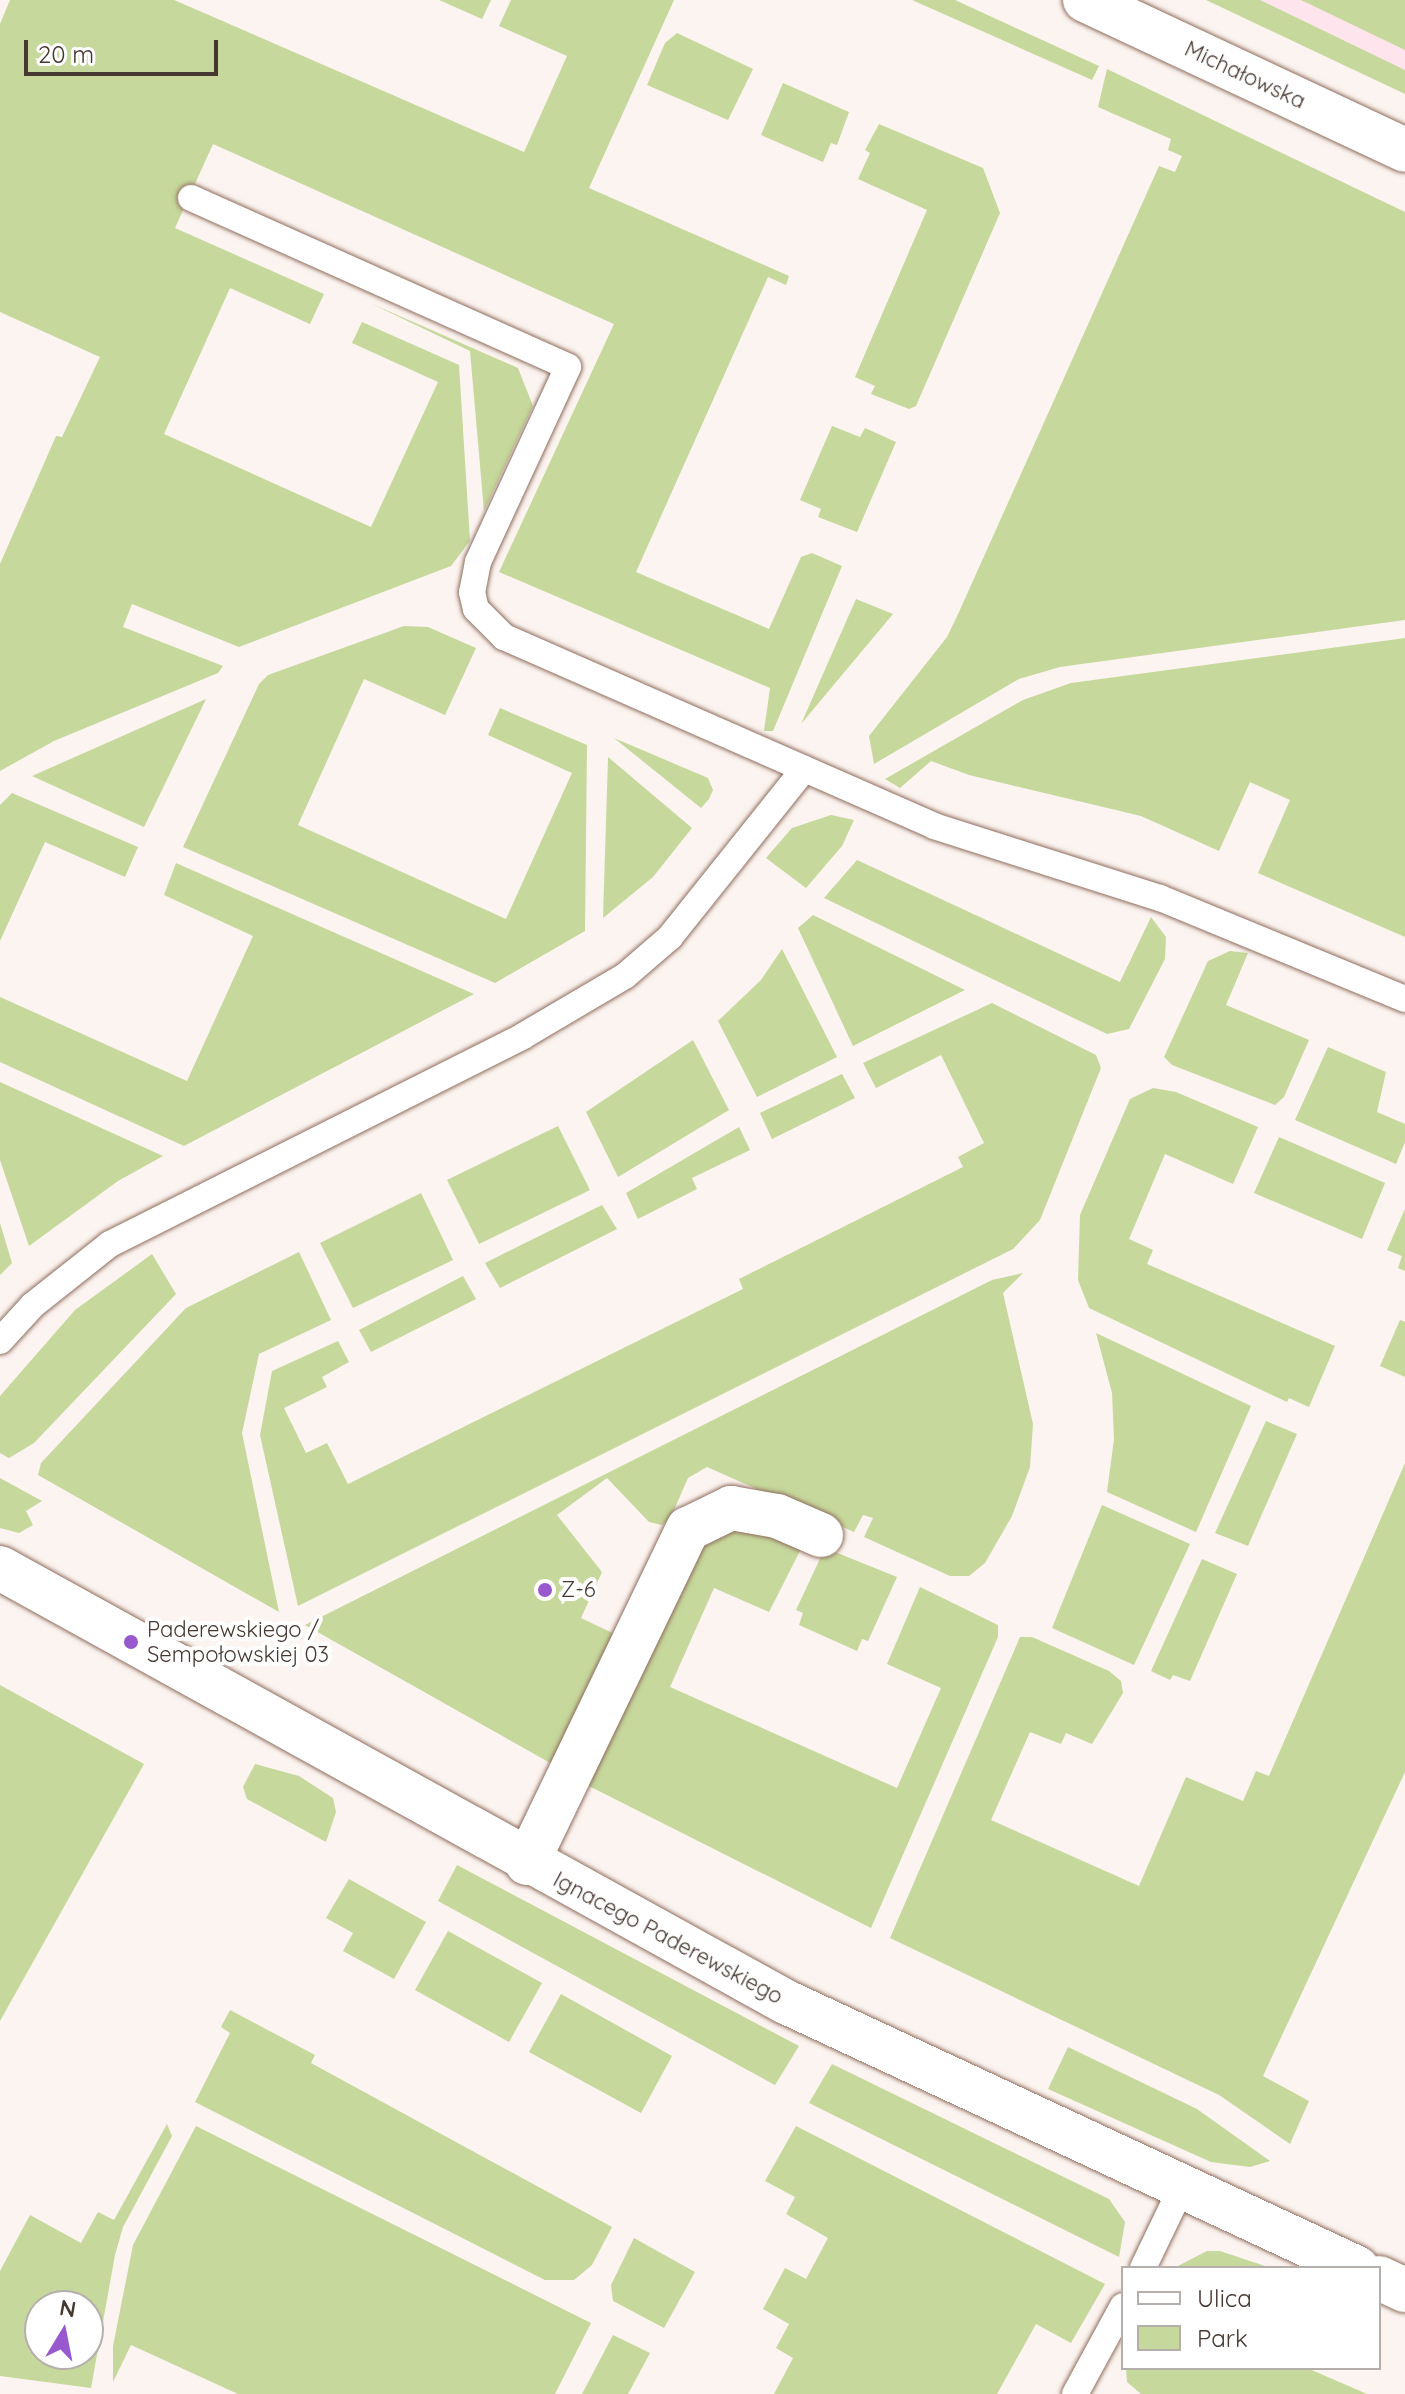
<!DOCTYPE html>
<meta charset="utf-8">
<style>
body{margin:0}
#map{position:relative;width:1405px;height:2394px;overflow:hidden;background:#fcf4f0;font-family:Quicksand,sans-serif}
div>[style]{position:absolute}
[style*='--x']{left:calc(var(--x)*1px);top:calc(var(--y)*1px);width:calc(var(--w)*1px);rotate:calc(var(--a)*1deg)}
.education>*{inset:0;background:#fee4ec}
.green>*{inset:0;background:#c6d89c}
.roads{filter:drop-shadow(0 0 2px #8f6d5e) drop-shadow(0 0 2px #8f6d5e)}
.service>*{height:26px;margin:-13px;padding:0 13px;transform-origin:13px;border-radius:13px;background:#fff}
.minor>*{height:44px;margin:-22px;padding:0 22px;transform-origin:22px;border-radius:22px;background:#fff}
.dots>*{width:22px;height:22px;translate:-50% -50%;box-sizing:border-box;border:4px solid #fff;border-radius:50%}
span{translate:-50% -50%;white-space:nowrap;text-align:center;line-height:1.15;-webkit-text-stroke:8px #fff;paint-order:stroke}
.street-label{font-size:22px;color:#463730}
.poi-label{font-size:22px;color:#463730}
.left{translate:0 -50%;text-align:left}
.legend{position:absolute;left:1121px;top:2266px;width:260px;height:104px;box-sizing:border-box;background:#fff;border:2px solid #b5afac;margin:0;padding:10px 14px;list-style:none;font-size:24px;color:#463730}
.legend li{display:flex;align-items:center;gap:16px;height:40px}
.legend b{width:40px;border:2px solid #b5afac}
.north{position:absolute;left:24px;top:2290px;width:80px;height:80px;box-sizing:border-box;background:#fff;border:2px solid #b5afac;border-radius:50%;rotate:10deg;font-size:22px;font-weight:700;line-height:32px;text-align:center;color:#463730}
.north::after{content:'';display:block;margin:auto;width:28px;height:36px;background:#9859cf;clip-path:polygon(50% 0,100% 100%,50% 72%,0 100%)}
.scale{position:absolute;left:24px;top:40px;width:194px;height:36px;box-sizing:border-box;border:4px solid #463730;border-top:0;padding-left:10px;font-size:24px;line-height:28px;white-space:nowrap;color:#463730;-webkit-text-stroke:6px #fff;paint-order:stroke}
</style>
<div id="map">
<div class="education">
<div style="clip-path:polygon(1260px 0,1405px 0,1405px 70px)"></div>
</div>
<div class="green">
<div style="clip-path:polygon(10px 0,174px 0,524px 152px,567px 56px,499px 26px,511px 0,674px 0,589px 188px,789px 276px,786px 285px,768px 277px,636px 572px,769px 629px,801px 557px,812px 553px,842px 566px,773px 731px,764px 731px,770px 688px,499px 572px,614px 324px,213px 144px,175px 228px,324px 294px,310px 324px,230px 288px,164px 434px,371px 527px,438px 382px,352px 343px,362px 322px,459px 365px,470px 541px,451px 566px,239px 647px,132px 604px,123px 627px,223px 666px,218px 673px,54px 741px,0 771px,0 564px,56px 436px,62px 437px,100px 357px,0 312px,0 24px)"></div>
<div style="clip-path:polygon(439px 0,491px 0,482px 19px)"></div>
<div style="clip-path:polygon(912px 0,955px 0,1099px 66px,1092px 80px)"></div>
<div style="clip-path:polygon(1206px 0,1260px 0,1405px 70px,1405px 94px)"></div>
<div style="clip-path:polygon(1301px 0,1405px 0,1405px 50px)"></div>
<div style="clip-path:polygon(677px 33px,753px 69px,728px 120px,647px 85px,665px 43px)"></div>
<div style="clip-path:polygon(1107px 69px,1405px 212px,1405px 620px,1060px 667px,1019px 679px,874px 764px,869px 736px,947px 637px,959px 612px,1159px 166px,1175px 172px,1182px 156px,1168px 150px,1171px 139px,1098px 107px)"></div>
<div style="clip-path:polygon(783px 83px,849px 112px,837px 145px,831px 143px,823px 162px,761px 135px)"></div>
<div style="clip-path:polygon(879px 124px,983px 168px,1000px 213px,916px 406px,909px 409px,871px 394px,875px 386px,855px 377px,927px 210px,858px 179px,870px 153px,865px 150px)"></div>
<div style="clip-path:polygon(370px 303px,518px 368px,533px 406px,484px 511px,470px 351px)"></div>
<div style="clip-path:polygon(832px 426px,860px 437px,865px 428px,896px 442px,857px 532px,818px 517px,821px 509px,800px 500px)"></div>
<div style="clip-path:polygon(856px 599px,893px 614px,801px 724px)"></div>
<div style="clip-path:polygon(404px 626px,428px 627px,476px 648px,445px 715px,364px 679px,298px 825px,506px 919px,572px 773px,488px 735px,500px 708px,587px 745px,585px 931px,495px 983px,183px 847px,259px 684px,268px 675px)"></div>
<div style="clip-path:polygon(1405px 638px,1405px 937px,1258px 873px,1290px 800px,1250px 782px,1219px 851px,1141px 816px,969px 775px,931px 761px,900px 788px,885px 779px,1023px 700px,1071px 683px)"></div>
<div style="clip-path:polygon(206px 699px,144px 827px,32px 776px)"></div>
<div style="clip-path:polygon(614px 738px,708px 778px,713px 790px,709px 799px,701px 808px)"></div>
<div style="clip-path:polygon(608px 757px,692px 828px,653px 877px,603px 918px)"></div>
<div style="clip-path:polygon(12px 793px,138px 847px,125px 877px,45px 842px,0 941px,0 805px)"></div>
<div style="clip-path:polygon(831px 815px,854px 820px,842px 846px,806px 888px,766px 858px,792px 828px)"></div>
<div style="clip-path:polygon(857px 860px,1120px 982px,1151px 917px,1166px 937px,1165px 959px,1129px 1029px,1107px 1034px,824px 898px)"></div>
<div style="clip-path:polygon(176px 863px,474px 994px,184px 1146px,0 1062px,0 997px,187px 1081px,253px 936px,164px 895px)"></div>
<div style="clip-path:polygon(813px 915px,965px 990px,853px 1046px,798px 928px)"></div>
<div style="clip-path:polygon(782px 949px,837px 1057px,757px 1097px,718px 1021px,761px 980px)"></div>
<div style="clip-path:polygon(1230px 951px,1248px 953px,1226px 1005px,1309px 1040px,1284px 1097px,1275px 1105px,1172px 1065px,1164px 1057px,1208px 961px)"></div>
<div style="clip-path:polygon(992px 1003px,1096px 1055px,1101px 1068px,1040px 1220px,1013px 1249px,298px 1606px,260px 1435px,272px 1371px,338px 1341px,349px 1362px,322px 1377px,327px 1387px,284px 1408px,306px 1453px,327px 1443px,348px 1484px,743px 1289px,739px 1279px,963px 1167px,958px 1157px,984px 1143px,941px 1055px,876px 1088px,863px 1063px)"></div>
<div style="clip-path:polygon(693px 1040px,729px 1110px,618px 1177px,586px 1112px)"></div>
<div style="clip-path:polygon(1328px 1047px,1386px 1072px,1377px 1112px,1405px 1124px,1405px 1142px,1396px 1164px,1295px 1120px)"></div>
<div style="clip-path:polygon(842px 1074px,855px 1098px,772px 1139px,760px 1113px)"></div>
<div style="clip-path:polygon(0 1082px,163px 1156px,118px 1181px,29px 1246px,0 1160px)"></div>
<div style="clip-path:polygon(1153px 1088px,1176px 1092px,1258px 1127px,1233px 1184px,1165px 1154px,1129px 1239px,1153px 1250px,1147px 1264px,1335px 1346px,1309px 1407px,1289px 1398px,1287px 1402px,1089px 1308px,1078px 1280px,1080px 1215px,1130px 1099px)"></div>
<div style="clip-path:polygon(558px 1126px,590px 1190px,479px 1244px,447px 1180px)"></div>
<div style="clip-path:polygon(739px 1127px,750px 1150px,692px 1178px,697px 1189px,638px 1219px,626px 1193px)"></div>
<div style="clip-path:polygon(1279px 1137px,1385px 1183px,1362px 1239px,1254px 1193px)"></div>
<div style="clip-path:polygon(421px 1193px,453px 1260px,353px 1308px,320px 1243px)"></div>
<div style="clip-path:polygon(602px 1205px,617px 1229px,500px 1288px,485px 1263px)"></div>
<div style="clip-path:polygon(1405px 1209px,1405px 1271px,1398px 1268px,1402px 1256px,1387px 1250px)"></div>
<div style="clip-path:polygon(0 1223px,12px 1263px,0 1275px)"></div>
<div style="clip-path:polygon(299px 1252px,331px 1320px,259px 1354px,242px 1433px,279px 1612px,38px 1475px,41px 1463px,186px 1308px)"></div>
<div style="clip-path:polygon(152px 1254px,176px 1294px,34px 1443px,9px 1458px,0 1453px,0 1396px,75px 1310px)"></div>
<div style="clip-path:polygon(1023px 1273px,1003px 1293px,1033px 1424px,1030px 1467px,1012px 1516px,985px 1563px,969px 1576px,950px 1576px,864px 1537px,873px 1518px,863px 1515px,854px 1532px,707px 1467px,688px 1478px,670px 1519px,662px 1525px,649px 1522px,607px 1478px,557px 1515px,602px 1572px,581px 1618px,621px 1637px,561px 1769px,305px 1625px,992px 1280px)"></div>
<div style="clip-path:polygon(463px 1276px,476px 1299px,371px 1352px,359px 1330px)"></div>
<div style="clip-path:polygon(1400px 1320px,1405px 1322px,1405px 1377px,1380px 1366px)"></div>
<div style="clip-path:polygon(1096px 1333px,1251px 1406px,1196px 1532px,1107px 1492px,1114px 1439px,1112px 1393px)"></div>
<div style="clip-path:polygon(1266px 1421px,1297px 1434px,1248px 1546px,1215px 1533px)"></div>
<div style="clip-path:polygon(1405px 1463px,1405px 1772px,1263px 2076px,1309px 2101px,1290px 2144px,1219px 2095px,890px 1938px,1020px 1637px,1032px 1637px,1109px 1671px,1121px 1681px,1123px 1693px,1092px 1744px,1066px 1733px,1061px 1744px,1030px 1732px,991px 1820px,1139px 1886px,1186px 1777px,1243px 1801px,1256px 1771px,1269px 1776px)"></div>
<div style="clip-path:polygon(0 1478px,42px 1501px,26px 1511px,33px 1525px,19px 1533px,0 1528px)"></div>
<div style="clip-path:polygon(1102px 1505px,1190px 1544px,1134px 1665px,1052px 1628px)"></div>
<div style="clip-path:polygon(725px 1528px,806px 1539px,769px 1612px,714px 1588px,670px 1687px,897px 1788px,941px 1688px,887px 1664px,920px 1587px,998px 1625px,998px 1637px,871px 1928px,583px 1783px,688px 1558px)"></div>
<div style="clip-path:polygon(825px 1548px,897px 1577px,868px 1641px,862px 1639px,857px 1651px,799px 1625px,803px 1613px,796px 1610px)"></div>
<div style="clip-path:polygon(1202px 1559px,1237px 1574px,1190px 1681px,1173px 1675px,1170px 1680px,1151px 1671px)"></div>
<div style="clip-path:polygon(0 1685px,144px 1764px,0 2021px)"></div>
<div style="clip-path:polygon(255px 1764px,299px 1776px,333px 1798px,336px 1812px,326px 1842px,247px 1799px,243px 1787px)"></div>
<div style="clip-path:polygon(457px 1865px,799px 2046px,775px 2085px,438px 1901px)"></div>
<div style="clip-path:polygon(349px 1879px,426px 1922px,394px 1979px,343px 1951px,353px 1933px,326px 1918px)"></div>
<div style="clip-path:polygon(448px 1931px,542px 1983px,509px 2042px,415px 1990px)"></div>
<div style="clip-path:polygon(561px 1994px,672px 2056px,641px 2113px,529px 2052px)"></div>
<div style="clip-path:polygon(230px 2010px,315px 2055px,311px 2063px,612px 2227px,592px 2265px,574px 2280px,545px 2280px,195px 2102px,230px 2033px,221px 2027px)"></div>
<div style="clip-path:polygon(1068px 2047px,1197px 2109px,1270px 2161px,1250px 2167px,1211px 2162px,1048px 2089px)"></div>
<div style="clip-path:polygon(832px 2064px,1109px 2199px,1125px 2222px,1119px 2257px,809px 2103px)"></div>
<div style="clip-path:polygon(evenodd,167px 2124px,172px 2136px,123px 2227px,115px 2255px,91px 2388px,0 2376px,0 2271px,30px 2215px,81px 2243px,98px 2212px,114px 2220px,167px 2124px,88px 2306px,88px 2354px,40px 2354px,40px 2306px,88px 2306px)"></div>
<div style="clip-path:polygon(196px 2126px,591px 2323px,555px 2394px,238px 2394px,131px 2345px,113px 2382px,113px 2346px,133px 2245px)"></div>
<div style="clip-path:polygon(796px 2126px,1105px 2284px,1071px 2343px,1036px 2324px,997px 2394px,774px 2394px,793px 2358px,776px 2348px,789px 2324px,763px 2309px,785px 2268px,806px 2279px,828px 2238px,786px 2214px,795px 2197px,765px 2181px)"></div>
<div style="clip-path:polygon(634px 2238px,695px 2272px,664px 2328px,613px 2301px,611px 2285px)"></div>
<div style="clip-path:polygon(1207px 2251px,1220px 2251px,1271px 2268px,1174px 2268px)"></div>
<div style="clip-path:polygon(613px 2335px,650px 2353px,628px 2394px,582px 2394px)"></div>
<div style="clip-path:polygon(1126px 2368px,1307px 2368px,1367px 2394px,1141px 2394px,1127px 2382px)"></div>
</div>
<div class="roads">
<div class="service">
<div style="--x:191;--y:198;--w:413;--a:24.1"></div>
<div style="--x:568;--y:367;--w:215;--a:114.8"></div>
<div style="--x:478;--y:562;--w:31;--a:101"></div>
<div style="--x:472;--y:592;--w:17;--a:77"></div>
<div style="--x:476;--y:609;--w:40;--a:45"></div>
<div style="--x:504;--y:637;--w:470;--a:23.7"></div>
<div style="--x:934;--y:826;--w:237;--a:17.7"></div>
<div style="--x:1160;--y:898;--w:265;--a:22.4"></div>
<div style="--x:0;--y:1341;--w:49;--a:-47.5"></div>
<div style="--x:33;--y:1305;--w:98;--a:-38.4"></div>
<div style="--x:110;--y:1244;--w:462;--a:-26.7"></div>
<div style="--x:523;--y:1036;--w:118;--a:-30.5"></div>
<div style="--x:625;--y:976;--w:60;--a:-40.9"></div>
<div style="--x:670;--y:937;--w:215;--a:-51.4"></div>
<div style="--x:1143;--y:2268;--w:90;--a:-64.3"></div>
<div style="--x:1075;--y:2394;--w:100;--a:-61.4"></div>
</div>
<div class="minor">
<div style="--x:1085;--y:0;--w:353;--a:25.1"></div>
<div style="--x:0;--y:1568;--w:898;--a:28.91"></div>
<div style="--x:786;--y:2002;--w:630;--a:24.98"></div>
<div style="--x:527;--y:1863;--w:371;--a:-64.3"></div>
<div style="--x:688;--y:1529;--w:48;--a:-26"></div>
<div style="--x:731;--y:1508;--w:47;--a:9.9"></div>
<div style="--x:777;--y:1516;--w:48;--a:23.4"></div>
<div style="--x:1379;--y:2278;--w:29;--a:25"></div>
</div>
</div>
<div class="dots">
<div style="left:545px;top:1590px;background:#9859cf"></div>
<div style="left:131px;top:1642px;background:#9859cf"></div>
</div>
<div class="street-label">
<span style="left:1245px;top:75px;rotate:25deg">Michałowska</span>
<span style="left:668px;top:1938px;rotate:28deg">Ignacego Paderewskiego</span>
</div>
<div class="poi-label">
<span class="left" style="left:561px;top:1590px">Z-6</span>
<span class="left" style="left:147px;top:1642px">Paderewskiego /<br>Sempołowskiej 03</span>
</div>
<ul class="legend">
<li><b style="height:10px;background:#fff"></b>Ulica</li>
<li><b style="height:22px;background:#c6d89c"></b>Park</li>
</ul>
<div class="north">N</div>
<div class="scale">20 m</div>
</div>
